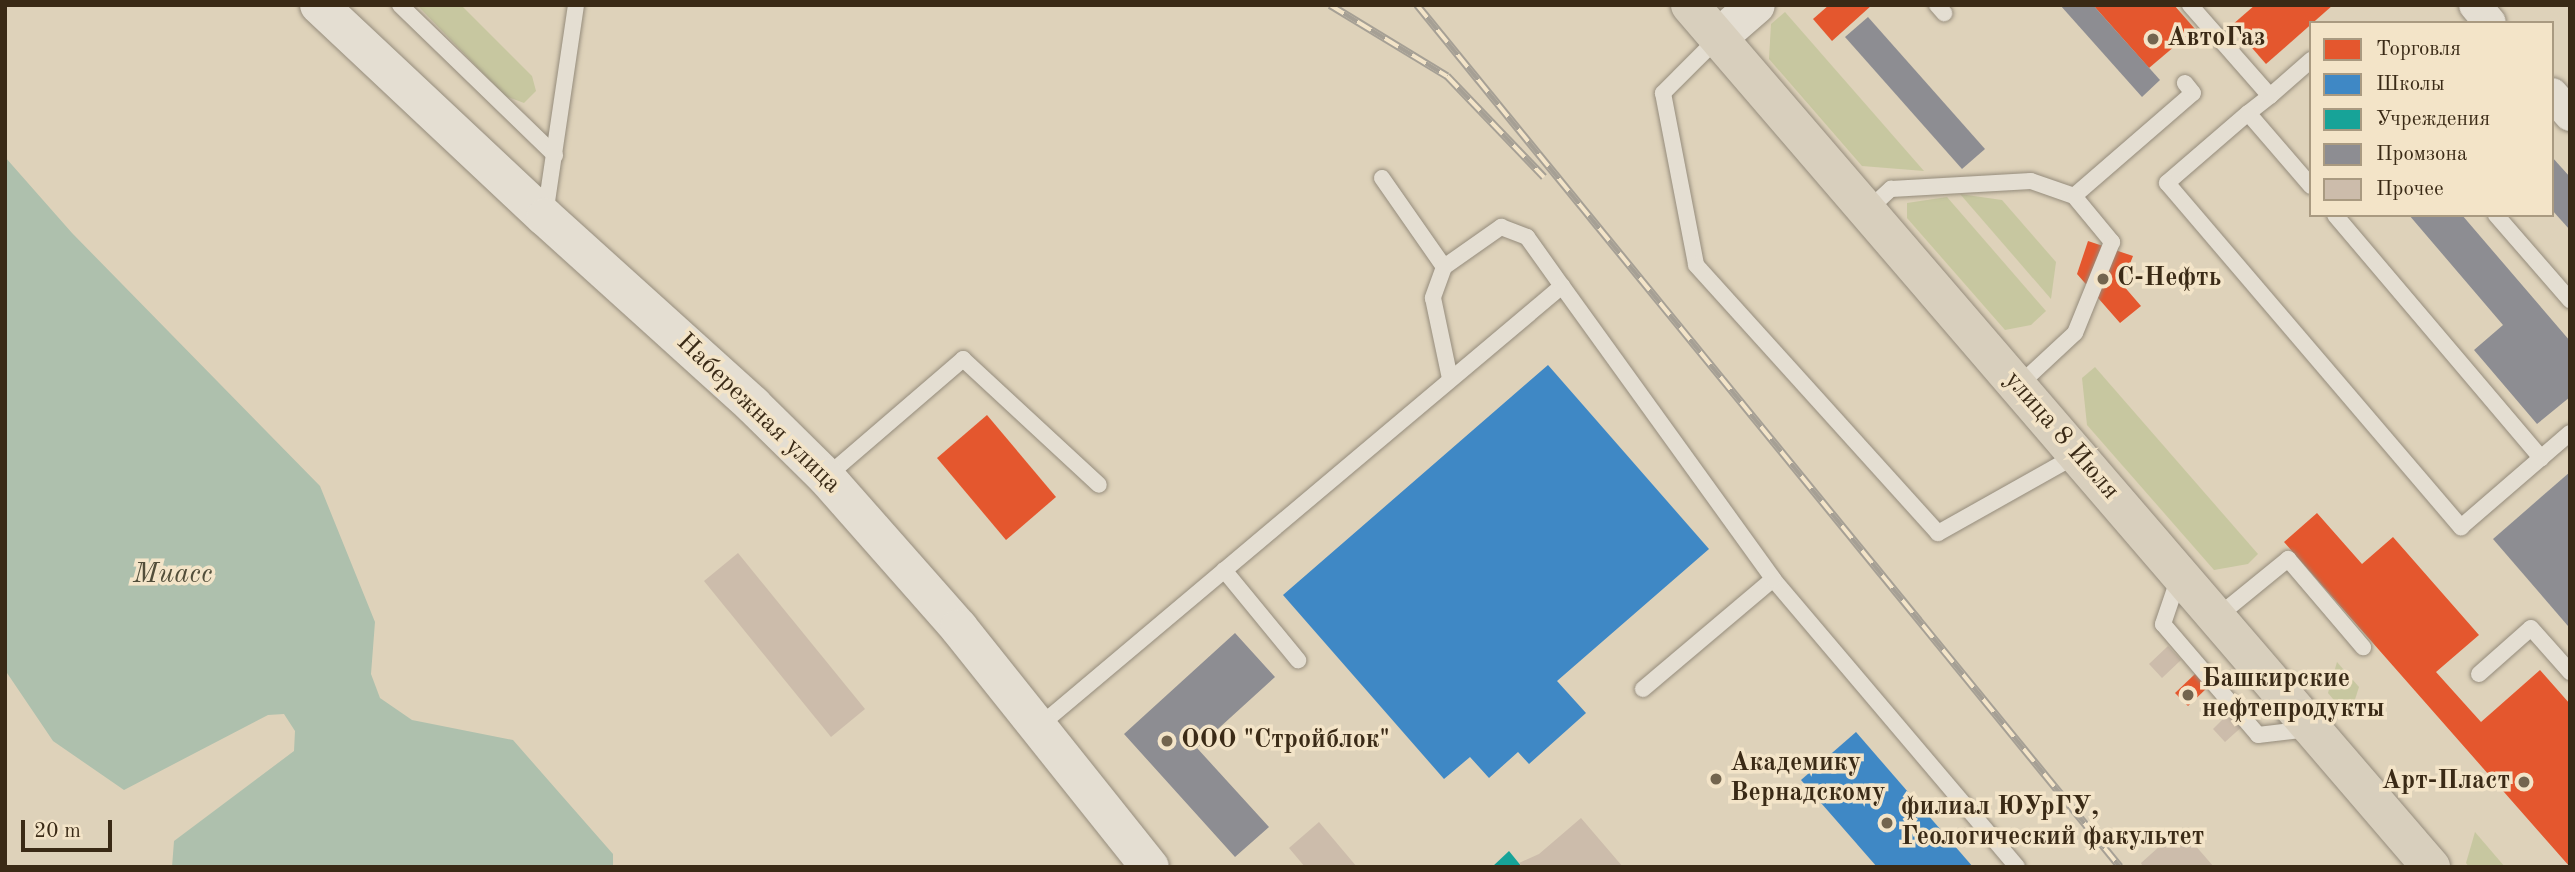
<!DOCTYPE html>
<meta charset="utf-8">
<style>
body{margin:0}
#map{position:relative;width:2575px;height:872px;overflow:hidden;background:#ded2ba;font-family:"Old Standard TT",serif}
div>[style]{position:absolute}
[style*='--x']{left:calc(var(--x)*1px);top:calc(var(--y)*1px);width:calc(var(--w)*1px);rotate:calc(var(--a)*1deg)}
.green>*{inset:0;background:#c7c7a0}
.water>*{inset:0;background:#aec0ad}
.shops>*{inset:0;background:#e4572e}
.schools>*{inset:0;background:#3f88c5}
.public>*{inset:0;background:#17a398}
.industry>*{inset:0;background:#8d8d92}
.building>*{inset:0;background:#ccbcab}
.roads{filter:drop-shadow(0 0 2px #958c7c) drop-shadow(0 0 2px #958c7c)}
.lane>*{height:16px;margin:-8px;padding:0 8px;transform-origin:8px;border-radius:8px;background:#e4ded2}
.street>*{height:32px;margin:-16px;padding:0 16px;transform-origin:16px;border-radius:16px;background:#e4ded2}
.secondary>*{height:38px;margin:-19px;padding:0 19px;transform-origin:19px;border-radius:19px;background:#e4ded2}
.primary>*{height:38px;margin:-19px;padding:0 19px;transform-origin:19px;border-radius:19px;background:#d8cfbd}
.rail>*{height:8px;margin-top:-4px;transform-origin:0;background:repeating-linear-gradient(90deg,#f3e4c8 0 16px,#a6a095 0 32px);box-sizing:border-box;border-block:2px solid #a6a095}
.dots>*{width:19px;height:19px;translate:-50% -50%;box-sizing:border-box;border:4px solid #f3e4c8;border-radius:50%}
span{translate:-50% -50%;white-space:nowrap;text-align:center;line-height:1.15;-webkit-text-stroke:7px #f3e4c8;paint-order:stroke}
.poi-label{font-size:26px;color:#3a2a16;font-weight:700}
.left{translate:0 -50%;text-align:left}
.right{translate:-100% -50%;text-align:right}
.street-label{font-size:26px;color:#3a2a16}
.water-label{font-size:28px;color:#524e3a;font-style:italic}
.frame{position:absolute;inset:0;border:7px solid #3a2a16;pointer-events:none}
.legend{position:absolute;left:2309px;top:21px;width:245px;height:196px;box-sizing:border-box;background:#f3e4c8;border:2px solid #a99a81;margin:0;padding:9px 12px;list-style:none;font-size:21px;color:#3a2a16}
.legend li{display:flex;align-items:center;gap:14px;height:35px}
.legend b{width:35px;border:2px solid #a99a81}
.scale{position:absolute;left:21px;top:820px;width:91px;height:32px;box-sizing:border-box;border:4px solid #3a2a16;border-top:0;padding-left:9px;font-size:21px;line-height:24px;white-space:nowrap;color:#3a2a16;-webkit-text-stroke:5px #f3e4c8;paint-order:stroke}
</style>
<div id="map">
<div class="green">
<div style="clip-path:polygon(417px 5px,461px 5px,532px 76px,536px 91px,524px 103px,505px 96px)"></div>
<div style="clip-path:polygon(1785px 12px,1924px 171px,1862px 166px,1769px 59px,1771px 24px)"></div>
<div style="clip-path:polygon(1960px 194px,2002px 200px,2056px 262px,2051px 299px)"></div>
<div style="clip-path:polygon(1947px 197px,2046px 311px,2031px 325px,2005px 330px,1907px 218px,1907px 203px)"></div>
<div style="clip-path:polygon(2095px 367px,2258px 554px,2248px 564px,2214px 570px,2087px 425px,2082px 378px)"></div>
<div style="clip-path:polygon(2337px 662px,2359px 687px,2349px 718px,2328px 693px)"></div>
<div style="clip-path:polygon(2475px 832px,2505px 867px,2469px 867px,2466px 863px)"></div>
</div>
<div class="water">
<div style="clip-path:polygon(5px 157px,72px 233px,320px 486px,375px 622px,371px 674px,380px 698px,412px 720px,513px 740px,613px 854px,613px 867px,172px 867px,174px 841px,294px 751px,295px 731px,284px 714px,268px 715px,124px 790px,53px 741px,5px 670px)"></div>
</div>
<div class="shops">
<div style="clip-path:polygon(1829px 5px,1872px 5px,1832px 41px,1813px 19px)"></div>
<div style="clip-path:polygon(2093px 5px,2174px 5px,2195px 29px,2149px 68px)"></div>
<div style="clip-path:polygon(2255px 5px,2333px 5px,2266px 64px,2232px 25px)"></div>
<div style="clip-path:polygon(2088px 241px,2133px 256px,2122px 284px,2141px 306px,2120px 323px,2077px 274px)"></div>
<div style="clip-path:polygon(987px 415px,1056px 497px,1006px 540px,937px 458px)"></div>
<div style="clip-path:polygon(2317px 513px,2362px 564px,2393px 537px,2479px 635px,2436px 672px,2481px 722px,2540px 670px,2570px 704px,2570px 867px,2284px 542px)"></div>
<div style="clip-path:polygon(2195px 674px,2207px 688px,2188px 706px,2175px 693px)"></div>
</div>
<div class="schools">
<div style="clip-path:polygon(1548px 365px,1709px 549px,1557px 681px,1586px 713px,1529px 764px,1518px 752px,1489px 778px,1470px 757px,1444px 779px,1283px 595px)"></div>
<div style="clip-path:polygon(1856px 732px,1973px 867px,1877px 867px,1801px 780px)"></div>
</div>
<div class="public">
<div style="clip-path:polygon(1509px 851px,1522px 867px,1492px 867px)"></div>
</div>
<div class="industry">
<div style="clip-path:polygon(2060px 5px,2093px 5px,2160px 80px,2142px 97px)"></div>
<div style="clip-path:polygon(1868px 17px,1985px 149px,1962px 169px,1845px 37px)"></div>
<div style="clip-path:polygon(2552px 157px,2570px 177px,2570px 230px,2552px 210px)"></div>
<div style="clip-path:polygon(2409px 215px,2462px 215px,2570px 341px,2570px 397px,2537px 424px,2474px 350px,2503px 325px)"></div>
<div style="clip-path:polygon(2570px 472px,2570px 625px,2568px 626px,2493px 539px)"></div>
<div style="clip-path:polygon(1235px 633px,1275px 677px,1197px 748px,1269px 827px,1235px 857px,1124px 734px)"></div>
</div>
<div class="building">
<div style="clip-path:polygon(738px 553px,865px 709px,831px 737px,704px 581px)"></div>
<div style="clip-path:polygon(2168px 646px,2181px 660px,2162px 678px,2149px 664px)"></div>
<div style="clip-path:polygon(2232px 710px,2245px 724px,2225px 742px,2213px 729px)"></div>
<div style="clip-path:polygon(1581px 818px,1623px 867px,1522px 867px,1519px 863px,1539px 854px)"></div>
<div style="clip-path:polygon(1319px 822px,1357px 867px,1305px 867px,1289px 848px)"></div>
<div style="clip-path:polygon(2180px 828px,2214px 867px,2143px 867px,2141px 863px)"></div>
</div>
<div class="roads">
<div class="lane">
<div style="--x:400;--y:5;--w:216;--a:44.1"></div>
<div style="--x:1937;--y:5;--w:11;--a:49"></div>
<div style="--x:2190;--y:5;--w:121;--a:48.7"></div>
<div style="--x:2270;--y:96;--w:28;--a:142"></div>
<div style="--x:1718;--y:38;--w:78;--a:135"></div>
<div style="--x:1663;--y:93;--w:175;--a:79.1"></div>
<div style="--x:1696;--y:265;--w:361;--a:47.9"></div>
<div style="--x:1938;--y:533;--w:159;--a:-29.3"></div>
<div style="--x:2270;--y:96;--w:55;--a:-41.3"></div>
<div style="--x:1382;--y:178;--w:108;--a:55.1"></div>
<div style="--x:1444;--y:267;--w:33;--a:110"></div>
<div style="--x:1433;--y:298;--w:83;--a:78.1"></div>
<div style="--x:2311;--y:186;--w:96;--a:-130.8"></div>
<div style="--x:2248;--y:113;--w:107;--a:139.2"></div>
<div style="--x:2167;--y:183;--w:453;--a:49.5"></div>
<div style="--x:2461;--y:527;--w:144;--a:-40.8"></div>
<div style="--x:2074;--y:196;--w:157;--a:-40.9"></div>
<div style="--x:2193;--y:93;--w:13;--a:-129"></div>
<div style="--x:1867;--y:211;--w:33;--a:-43"></div>
<div style="--x:1891;--y:189;--w:140;--a:-3.3"></div>
<div style="--x:2031;--y:181;--w:46;--a:19.2"></div>
<div style="--x:2074;--y:196;--w:60;--a:50.4"></div>
<div style="--x:2112;--y:242;--w:98;--a:112.1"></div>
<div style="--x:2075;--y:333;--w:78;--a:137.1"></div>
<div style="--x:545;--y:215;--w:212;--a:-81.6"></div>
<div style="--x:2335;--y:215;--w:319;--a:49.7"></div>
<div style="--x:2496;--y:215;--w:113;--a:49"></div>
<div style="--x:1444;--y:267;--w:70;--a:-35.1"></div>
<div style="--x:1501;--y:227;--w:28;--a:21"></div>
<div style="--x:1527;--y:237;--w:60;--a:54.5"></div>
<div style="--x:826;--y:477;--w:181;--a:-40.7"></div>
<div style="--x:963;--y:359;--w:185;--a:42.8"></div>
<div style="--x:1224;--y:570;--w:117;--a:50.6"></div>
<div style="--x:2179;--y:577;--w:50;--a:108.8"></div>
<div style="--x:2163;--y:624;--w:146;--a:49.4"></div>
<div style="--x:2258;--y:735;--w:51;--a:-6.7"></div>
<div style="--x:2217;--y:617;--w:92;--a:-39.2"></div>
<div style="--x:2288;--y:559;--w:116;--a:49.6"></div>
<div style="--x:2479;--y:674;--w:69;--a:-41.5"></div>
<div style="--x:2531;--y:628;--w:59;--a:48.4"></div>
<div style="--x:1643;--y:689;--w:170;--a:-40.2"></div>
<div style="--x:1773;--y:579;--w:377;--a:49.7"></div>
<div style="--x:1038;--y:727;--w:685;--a:-40.08"></div>
<div style="--x:1562;--y:286;--w:361;--a:54.2"></div>
</div>
<div class="street">
<div style="--x:2475;--y:5;--w:23;--a:50"></div>
<div style="--x:2552;--y:94;--w:28;--a:49"></div>
</div>
<div class="secondary">
<div style="--x:319;--y:5;--w:310;--a:43.2"></div>
<div style="--x:545;--y:217;--w:280;--a:42.1"></div>
<div style="--x:753;--y:405;--w:103;--a:44.6"></div>
<div style="--x:826;--y:477;--w:201;--a:48.6"></div>
<div style="--x:959;--y:628;--w:306;--a:51.4"></div>
<div style="--x:1718;--y:38;--w:50;--a:-41"></div>
</div>
<div class="primary">
<div style="--x:1690;--y:5;--w:1137;--a:49.32"></div>
</div>
</div>
<div class="rail">
<div style="--x:1330;--y:5;--w:137;--a:31.3"></div>
<div style="--x:1447;--y:76;--w:140;--a:46.2"></div>
<div style="--x:1417;--y:5;--w:1112;--a:50.8"></div>
</div>
<div class="dots">
<div style="left:2153px;top:39px;background:#73654f"></div>
<div style="left:2103px;top:279px;background:#73654f"></div>
<div style="left:2188px;top:695px;background:#73654f"></div>
<div style="left:1167px;top:741px;background:#73654f"></div>
<div style="left:1716px;top:779px;background:#73654f"></div>
<div style="left:2524px;top:782px;background:#73654f"></div>
<div style="left:1887px;top:823px;background:#73654f"></div>
</div>
<div class="poi-label">
<span class="left" style="left:2167px;top:39px">АвтоГаз</span>
<span class="left" style="left:2117px;top:279px">С-Нефть</span>
<span class="left" style="left:2202px;top:695px">Башкирские<br>нефтепродукты</span>
<span class="left" style="left:1181px;top:741px">ООО "Стройблок"</span>
<span class="left" style="left:1730px;top:779px">Академику<br>Вернадскому</span>
<span class="right" style="left:2510px;top:782px">Арт-Пласт</span>
<span class="left" style="left:1901px;top:823px">филиал ЮУрГУ,<br>Геологический факультет</span>
</div>
<div class="street-label">
<span style="left:758px;top:414px;rotate:44deg">Набережная улица</span>
<span style="left:2061px;top:436px;rotate:49deg">улица 8 Июля</span>
</div>
<div class="water-label">
<span style="left:173px;top:575px">Миасс</span>
</div>
<div class="frame"></div>
<ul class="legend">
<li><b style="height:19px;background:#e4572e"></b>Торговля</li>
<li><b style="height:19px;background:#3f88c5"></b>Школы</li>
<li><b style="height:19px;background:#17a398"></b>Учреждения</li>
<li><b style="height:19px;background:#8d8d92"></b>Промзона</li>
<li><b style="height:19px;background:#ccbcab"></b>Прочее</li>
</ul>
<div class="scale">20 m</div>
</div>
